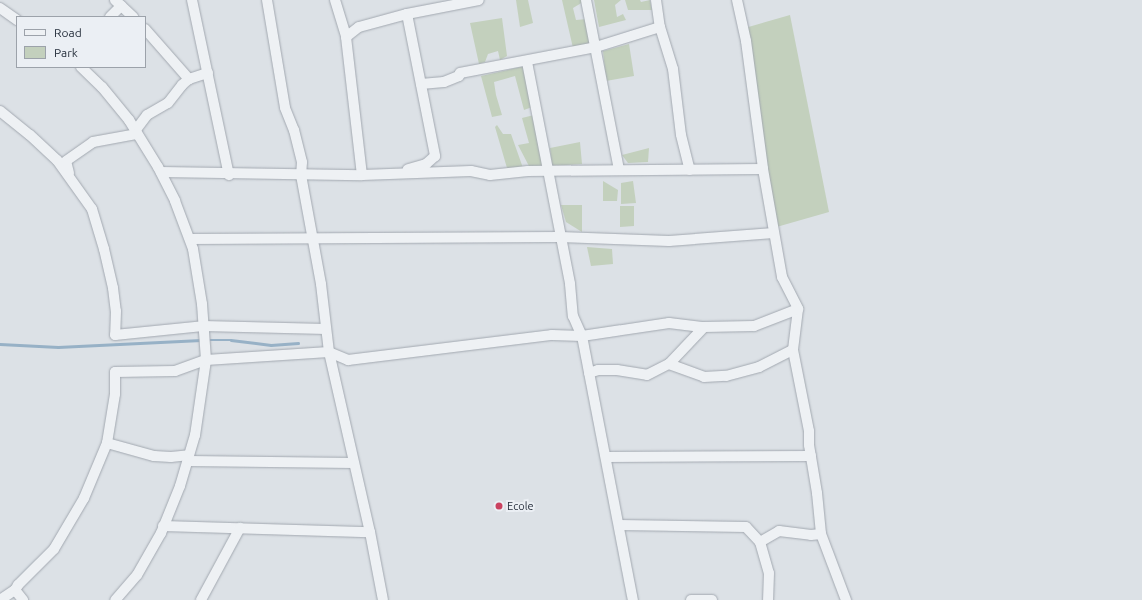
<!DOCTYPE html>
<style>
body{margin:0}
#map{position:relative;width:1142px;height:600px;overflow:hidden;background:#dce1e6;font-family:Ubuntu,sans-serif}
div>[style]{position:absolute}
[style*='--x']{left:calc(var(--x)*1px);top:calc(var(--y)*1px);width:calc(var(--w)*1px);rotate:calc(var(--a)*1deg)}
.green>*{inset:0;background:#c3d0bd}
.stream>*{height:2.5px;margin:-1.25px;padding:0 1.25px;transform-origin:1.25px;border-radius:1.25px;background:#97b1c6}
.roads{filter:drop-shadow(0 0 1px #a2a8b0) drop-shadow(0 0 1px #a2a8b0)}
.street>*{height:10px;margin:-5px;padding:0 5px;transform-origin:5px;border-radius:5px;background:#eef1f4}
.dots>*{width:11px;height:11px;translate:-50% -50%;box-sizing:border-box;border:2px solid #ebeff4;border-radius:50%}
span{translate:-50% -50%;white-space:nowrap;text-align:center;line-height:1.15;-webkit-text-stroke:4px #ebeff4;paint-order:stroke}
.poi-label{font-size:11px;color:#262f3c}
.left{translate:0 -50%;text-align:left}
.legend{position:absolute;left:16px;top:16px;width:130px;height:52px;box-sizing:border-box;background:#ebeff4;border:1px solid #9ca2aa;margin:0;padding:5px 7px;list-style:none;font-size:12px;color:#262f3c}
.legend li{display:flex;align-items:center;gap:8px;height:20px}
.legend b{width:20px;border:1px solid #9ca2aa}
</style>
<div id="map">
<div class="green">
<div style="clip-path:polygon(516px 0,528px 0,533px 23px,520px 27px)"></div>
<div style="clip-path:polygon(562px 0,582px 0,583px 2px,573px 8px,576px 20px,587px 19px,591px 44px,573px 48px)"></div>
<div style="clip-path:polygon(594px 0,621px 0,615px 5px,617px 17px,623px 14px,626px 20px,599px 27px)"></div>
<div style="clip-path:polygon(625px 0,640px 0,641px 2px,650px 0,652px 10px,628px 10px)"></div>
<div style="clip-path:polygon(790px 15px,829px 212px,773px 228px,745px 28px)"></div>
<div style="clip-path:polygon(502px 18px,507px 56px,500px 60px,498px 51px,488px 54px,485px 62px,479px 64px,470px 23px)"></div>
<div style="clip-path:polygon(629px 44px,634px 76px,606px 81px,603px 51px)"></div>
<div style="clip-path:polygon(525px 66px,532px 107px,524px 110px,515px 76px,494px 82px,496px 95px,502px 115px,492px 117px,481px 76px)"></div>
<div style="clip-path:polygon(534px 115px,544px 168px,530px 168px,518px 145px,529px 143px,522px 118px)"></div>
<div style="clip-path:polygon(497px 125px,503px 134px,511px 134px,523px 168px,507px 168px,495px 127px)"></div>
<div style="clip-path:polygon(580px 142px,582px 164px,552px 166px,550px 148px)"></div>
<div style="clip-path:polygon(649px 148px,648px 162px,628px 163px,622px 155px)"></div>
<div style="clip-path:polygon(603px 181px,618px 190px,617px 201px,603px 201px)"></div>
<div style="clip-path:polygon(633px 181px,636px 203px,621px 204px,621px 183px)"></div>
<div style="clip-path:polygon(561px 205px,582px 205px,582px 232px,566px 222px)"></div>
<div style="clip-path:polygon(620px 206px,634px 206px,634px 226px,620px 227px)"></div>
<div style="clip-path:polygon(587px 247px,612px 249px,613px 264px,591px 266px)"></div>
</div>
<div class="stream">
<div style="--x:206;--y:340;--w:25;--a:0"></div>
<div style="--x:231;--y:340;--w:40;--a:7.1"></div>
<div style="--x:271;--y:345;--w:27;--a:-4"></div>
<div style="--x:0;--y:344;--w:58;--a:3"></div>
<div style="--x:58;--y:347;--w:143;--a:-2.8"></div>
</div>
<div class="roads">
<div class="street">
<div style="--x:115;--y:0;--w:25;--a:43"></div>
<div style="--x:192;--y:0;--w:179;--a:78.1"></div>
<div style="--x:267;--y:0;--w:109;--a:80.5"></div>
<div style="--x:285;--y:108;--w:24;--a:68"></div>
<div style="--x:294;--y:130;--w:33;--a:76"></div>
<div style="--x:302;--y:162;--w:13;--a:94"></div>
<div style="--x:301;--y:175;--w:111;--a:79.6"></div>
<div style="--x:321;--y:284;--w:68;--a:83.3"></div>
<div style="--x:329;--y:352;--w:185;--a:77.2"></div>
<div style="--x:370;--y:532;--w:69;--a:79.2"></div>
<div style="--x:335;--y:0;--w:39;--a:73"></div>
<div style="--x:346;--y:37;--w:139;--a:83.4"></div>
<div style="--x:586;--y:0;--w:173;--a:79"></div>
<div style="--x:656;--y:0;--w:27;--a:82"></div>
<div style="--x:660;--y:27;--w:44;--a:72.8"></div>
<div style="--x:673;--y:69;--w:66;--a:83.1"></div>
<div style="--x:681;--y:135;--w:36;--a:76"></div>
<div style="--x:737;--y:0;--w:42;--a:77.6"></div>
<div style="--x:746;--y:41;--w:129;--a:82.4"></div>
<div style="--x:763;--y:169;--w:110;--a:80"></div>
<div style="--x:782;--y:277;--w:36;--a:63"></div>
<div style="--x:798;--y:309;--w:41;--a:97"></div>
<div style="--x:793;--y:350;--w:83;--a:78.8"></div>
<div style="--x:809;--y:431;--w:14;--a:90"></div>
<div style="--x:809;--y:445;--w:49;--a:80.5"></div>
<div style="--x:817;--y:493;--w:41;--a:84.4"></div>
<div style="--x:821;--y:534;--w:71;--a:69.3"></div>
<div style="--x:0;--y:8;--w:21;--a:35"></div>
<div style="--x:407;--y:14;--w:145;--a:78.8"></div>
<div style="--x:435;--y:156;--w:12;--a:138"></div>
<div style="--x:426;--y:164;--w:19;--a:164"></div>
<div style="--x:110;--y:17;--w:16;--a:-45"></div>
<div style="--x:145;--y:29;--w:67;--a:48.7"></div>
<div style="--x:346;--y:37;--w:16;--a:-38"></div>
<div style="--x:359;--y:27;--w:50;--a:-15.2"></div>
<div style="--x:407;--y:14;--w:73;--a:-11"></div>
<div style="--x:527;--y:62;--w:226;--a:79"></div>
<div style="--x:570;--y:284;--w:32;--a:85"></div>
<div style="--x:573;--y:316;--w:22;--a:66"></div>
<div style="--x:582;--y:336;--w:269;--a:79.1"></div>
<div style="--x:81;--y:67;--w:29;--a:44"></div>
<div style="--x:102;--y:87;--w:43;--a:50.7"></div>
<div style="--x:129;--y:120;--w:55;--a:58.3"></div>
<div style="--x:158;--y:167;--w:38;--a:63"></div>
<div style="--x:175;--y:201;--w:51;--a:69.4"></div>
<div style="--x:193;--y:249;--w:56;--a:80.7"></div>
<div style="--x:202;--y:304;--w:56;--a:85.9"></div>
<div style="--x:206;--y:360;--w:76;--a:98.3"></div>
<div style="--x:195;--y:435;--w:53;--a:106.4"></div>
<div style="--x:180;--y:486;--w:51;--a:112"></div>
<div style="--x:161;--y:533;--w:48;--a:119.7"></div>
<div style="--x:137;--y:575;--w:33;--a:131"></div>
<div style="--x:421;--y:84;--w:23;--a:-5"></div>
<div style="--x:444;--y:82;--w:16;--a:-22"></div>
<div style="--x:459;--y:76;--w:3;--a:-72"></div>
<div style="--x:460;--y:73;--w:138;--a:-10.8"></div>
<div style="--x:596;--y:47;--w:67;--a:-17.4"></div>
<div style="--x:0;--y:111;--w:38;--a:39"></div>
<div style="--x:30;--y:135;--w:37;--a:43"></div>
<div style="--x:57;--y:160;--w:60;--a:54.5"></div>
<div style="--x:92;--y:209;--w:42;--a:73.3"></div>
<div style="--x:104;--y:249;--w:40;--a:77"></div>
<div style="--x:113;--y:288;--w:23;--a:83"></div>
<div style="--x:116;--y:311;--w:24;--a:92"></div>
<div style="--x:115;--y:335;--w:88;--a:-5.8"></div>
<div style="--x:203;--y:326;--w:123;--a:1.4"></div>
<div style="--x:135;--y:131;--w:20;--a:-53"></div>
<div style="--x:147;--y:115;--w:24;--a:-30"></div>
<div style="--x:168;--y:103;--w:23;--a:-52"></div>
<div style="--x:182;--y:85;--w:9;--a:-41"></div>
<div style="--x:189;--y:79;--w:20;--a:-18"></div>
<div style="--x:161;--y:172;--w:201;--a:0.9"></div>
<div style="--x:362;--y:175;--w:109;--a:-2.1"></div>
<div style="--x:471;--y:171;--w:19;--a:12"></div>
<div style="--x:490;--y:175;--w:38;--a:-6"></div>
<div style="--x:528;--y:171;--w:235;--a:-0.5"></div>
<div style="--x:69;--y:173;--w:12;--a:-104"></div>
<div style="--x:66;--y:161;--w:33;--a:-35"></div>
<div style="--x:93;--y:142;--w:45;--a:-10.3"></div>
<div style="--x:190;--y:239;--w:370;--a:-0.3"></div>
<div style="--x:560;--y:237;--w:109;--a:2.1"></div>
<div style="--x:669;--y:241;--w:105;--a:-4.4"></div>
<div style="--x:669;--y:364;--w:37;--a:20"></div>
<div style="--x:704;--y:377;--w:22;--a:-3"></div>
<div style="--x:726;--y:376;--w:34;--a:-15"></div>
<div style="--x:759;--y:367;--w:38;--a:-27"></div>
<div style="--x:589;--y:373;--w:9;--a:-18"></div>
<div style="--x:598;--y:370;--w:19;--a:0"></div>
<div style="--x:617;--y:370;--w:30;--a:9"></div>
<div style="--x:647;--y:375;--w:25;--a:-27"></div>
<div style="--x:669;--y:364;--w:51;--a:-46.6"></div>
<div style="--x:107;--y:443;--w:49;--a:15.5"></div>
<div style="--x:154;--y:456;--w:17;--a:3"></div>
<div style="--x:171;--y:457;--w:18;--a:-6"></div>
<div style="--x:606;--y:457;--w:205;--a:-0.3"></div>
<div style="--x:188;--y:461;--w:165;--a:0.7"></div>
<div style="--x:619;--y:525;--w:127;--a:0.9"></div>
<div style="--x:746;--y:527;--w:21;--a:47"></div>
<div style="--x:760;--y:542;--w:22;--a:-30"></div>
<div style="--x:779;--y:531;--w:32;--a:7"></div>
<div style="--x:811;--y:535;--w:10;--a:-6"></div>
<div style="--x:163;--y:526;--w:207;--a:1.7"></div>
<div style="--x:760;--y:542;--w:32;--a:74"></div>
<div style="--x:769;--y:573;--w:27;--a:92"></div>
<div style="--x:15;--y:590;--w:13;--a:51"></div>
<div style="--x:0;--y:600;--w:18;--a:-34"></div>
<div style="--x:15;--y:590;--w:6;--a:-59"></div>
<div style="--x:18;--y:585;--w:51;--a:-45"></div>
<div style="--x:54;--y:549;--w:59;--a:-59.5"></div>
<div style="--x:84;--y:498;--w:60;--a:-67.3"></div>
<div style="--x:107;--y:443;--w:50;--a:-80.7"></div>
<div style="--x:115;--y:394;--w:22;--a:-90"></div>
<div style="--x:115;--y:372;--w:60;--a:-1"></div>
<div style="--x:175;--y:371;--w:33;--a:-20"></div>
<div style="--x:206;--y:360;--w:123;--a:-3.7"></div>
<div style="--x:329;--y:352;--w:21;--a:23"></div>
<div style="--x:348;--y:360;--w:206;--a:-7"></div>
<div style="--x:552;--y:335;--w:30;--a:2"></div>
<div style="--x:582;--y:336;--w:88;--a:-8.5"></div>
<div style="--x:669;--y:323;--w:35;--a:7"></div>
<div style="--x:704;--y:327;--w:50;--a:-1.1"></div>
<div style="--x:754;--y:326;--w:47;--a:-21.1"></div>
<div style="--x:201;--y:600;--w:82;--a:-61.6"></div>
<div style="--x:691;--y:600;--w:21;--a:0"></div>
</div>
</div>
<div class="dots">
<div style="left:499px;top:506px;background:#ca4260"></div>
</div>
<div class="poi-label">
<span class="left" style="left:507px;top:506px">Ecole</span>
</div>
<ul class="legend">
<li><b style="height:5px;background:#eef1f4"></b>Road</li>
<li><b style="height:11px;background:#c3d0bd"></b>Park</li>
</ul>
</div>
